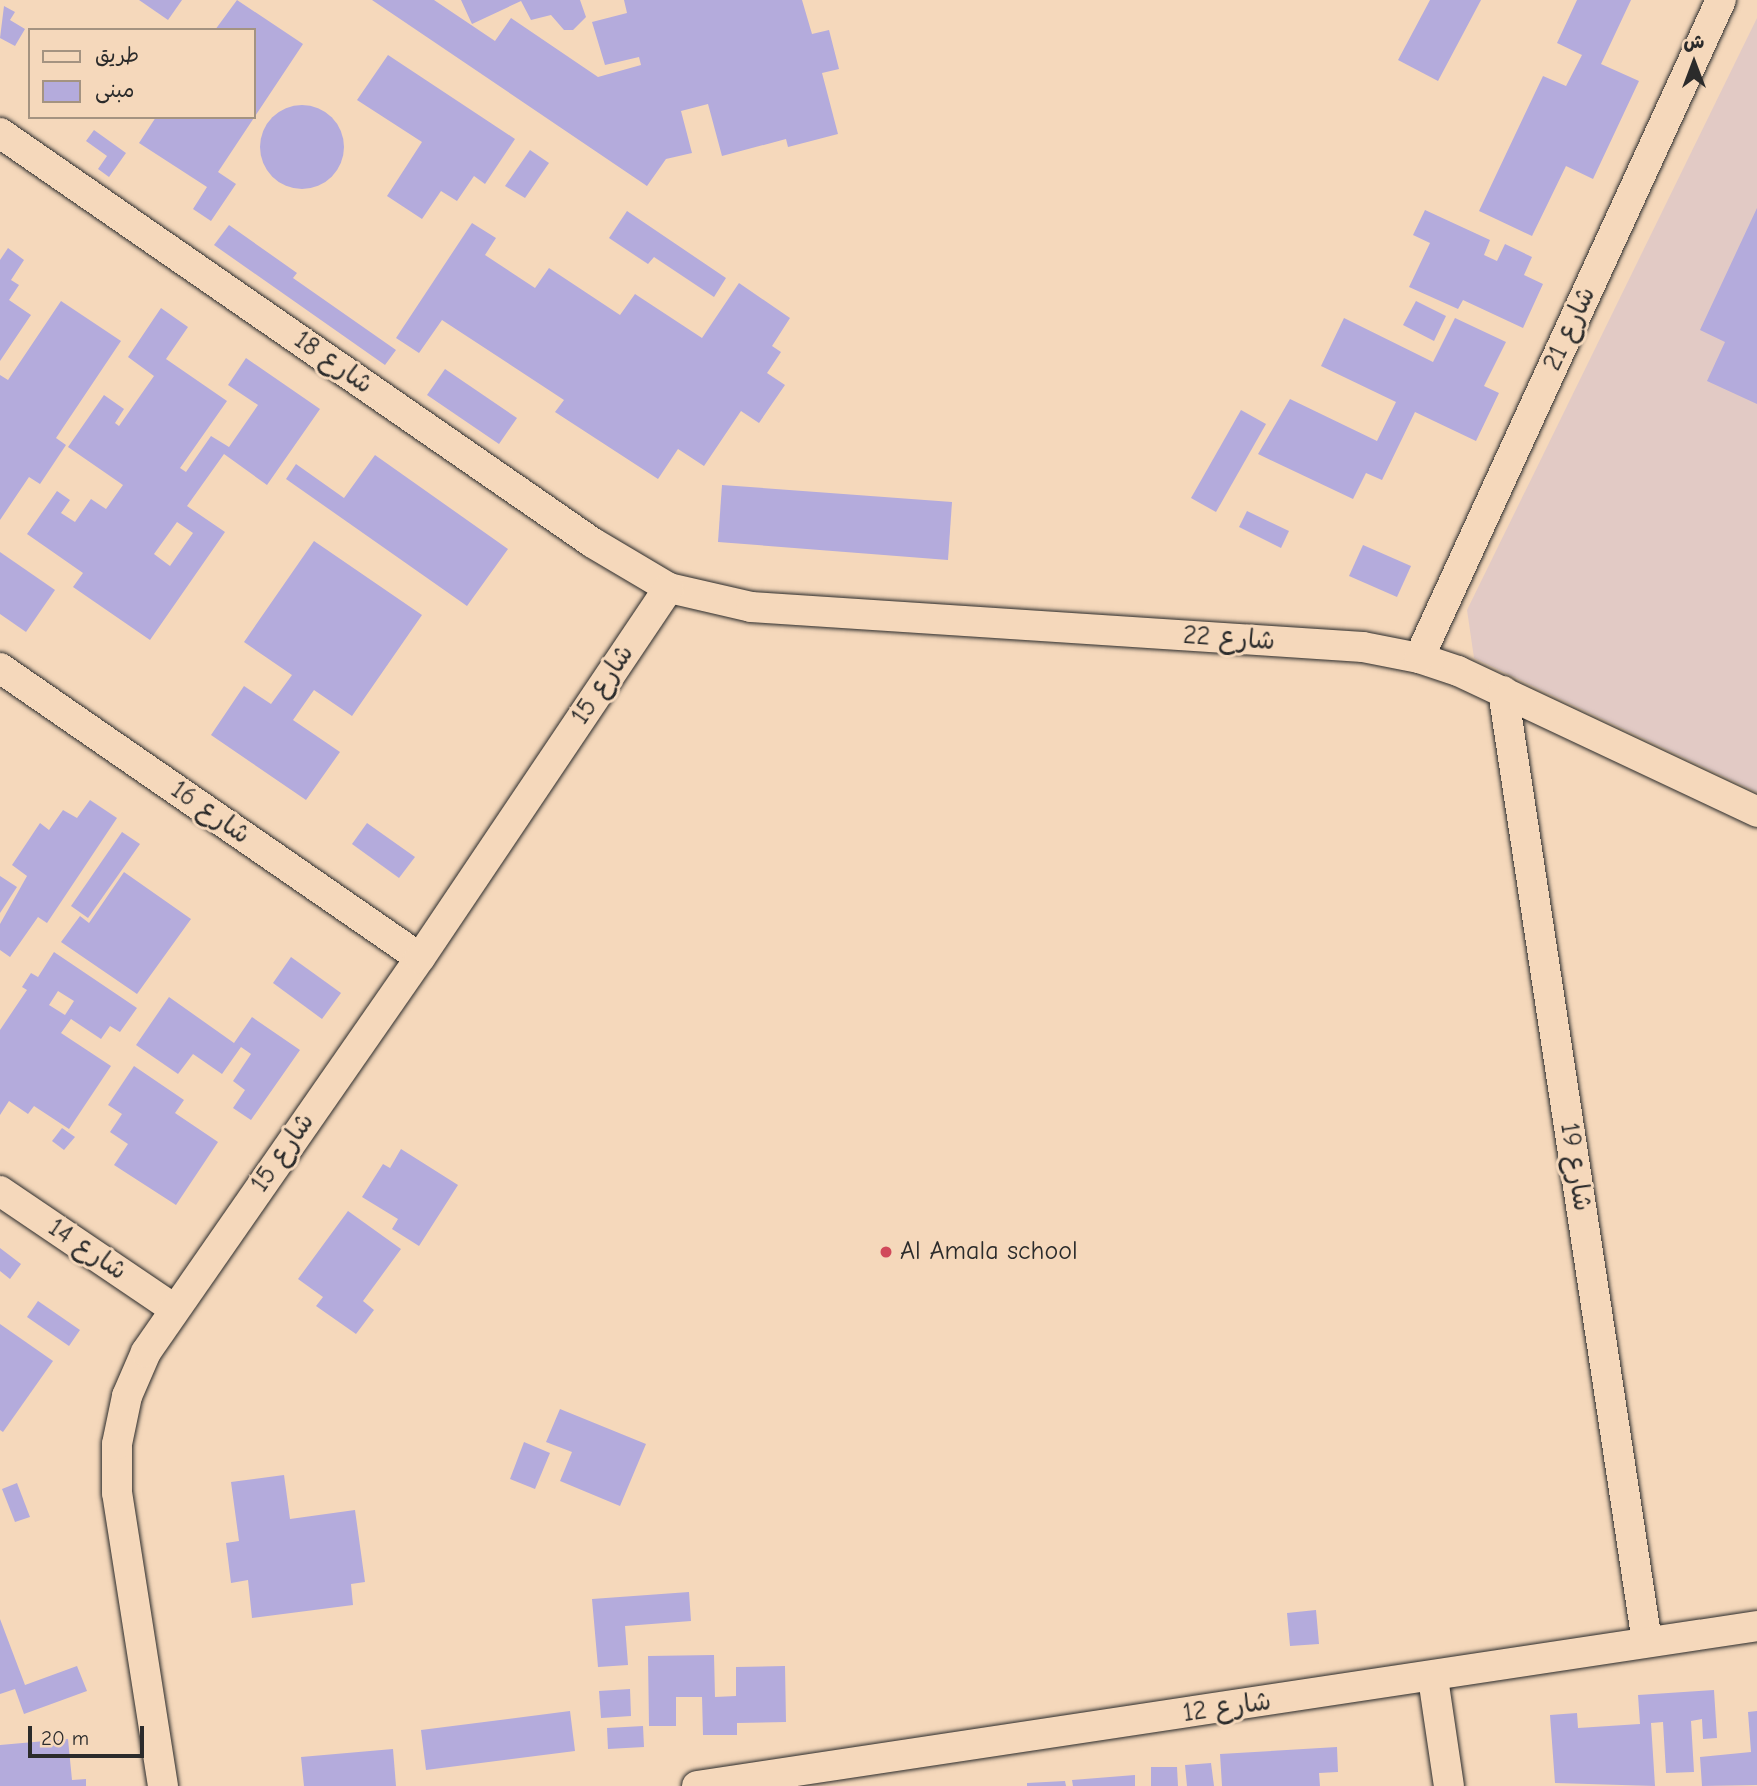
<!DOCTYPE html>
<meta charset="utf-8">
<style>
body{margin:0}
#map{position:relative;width:1757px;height:1786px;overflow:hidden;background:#f5d8bb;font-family:"Comic Neue","Playpen Sans Arabic",sans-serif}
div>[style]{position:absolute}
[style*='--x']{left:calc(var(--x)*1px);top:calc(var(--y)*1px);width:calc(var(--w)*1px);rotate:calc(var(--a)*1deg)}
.built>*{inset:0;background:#e2cac5}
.building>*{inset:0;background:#b4abdc}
.round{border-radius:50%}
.roads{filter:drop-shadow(0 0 2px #2b2b2b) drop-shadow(0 0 2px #2b2b2b)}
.minor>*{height:30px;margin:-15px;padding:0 15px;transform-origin:15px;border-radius:15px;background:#f5d8bb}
.dots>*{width:19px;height:19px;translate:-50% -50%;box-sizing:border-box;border:4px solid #f5d8bb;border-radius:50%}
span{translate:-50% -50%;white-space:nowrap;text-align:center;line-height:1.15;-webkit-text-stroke:6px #f5d8bb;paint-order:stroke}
.street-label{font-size:26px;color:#2b2b2b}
.poi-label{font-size:26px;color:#2b2b2b}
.left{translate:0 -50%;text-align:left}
.legend{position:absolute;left:28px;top:28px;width:228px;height:91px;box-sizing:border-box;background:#f5d8bb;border:2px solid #a49381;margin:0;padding:9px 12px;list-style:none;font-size:21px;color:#2b2b2b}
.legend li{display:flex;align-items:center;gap:14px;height:35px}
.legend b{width:35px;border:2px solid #a49381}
.north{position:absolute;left:1659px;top:28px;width:70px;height:70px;-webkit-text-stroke:5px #f5d8bb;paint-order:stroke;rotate:0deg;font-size:19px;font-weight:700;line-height:28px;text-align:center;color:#2b2b2b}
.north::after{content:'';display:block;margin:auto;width:24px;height:32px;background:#2b2b2b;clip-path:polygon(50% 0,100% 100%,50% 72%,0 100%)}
.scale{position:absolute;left:28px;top:1726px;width:116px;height:32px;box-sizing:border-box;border:4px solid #2b2b2b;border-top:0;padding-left:9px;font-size:21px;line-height:24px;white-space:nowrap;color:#2b2b2b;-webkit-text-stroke:5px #f5d8bb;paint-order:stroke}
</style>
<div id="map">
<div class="built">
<div style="clip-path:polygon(1757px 18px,1757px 792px,1474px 658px,1467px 610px)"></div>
</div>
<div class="building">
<div style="clip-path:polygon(139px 0,182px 0,168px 20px)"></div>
<div style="clip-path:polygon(237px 0,303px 44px,218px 172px,236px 184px,211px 221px,193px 209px,207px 187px,139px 143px,156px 117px,254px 117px,254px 30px,215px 30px)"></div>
<div style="clip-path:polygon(372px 0,434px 0,495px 41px,511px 18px,598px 77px,641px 65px,639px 57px,605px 65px,592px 22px,627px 13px,624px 0,802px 0,812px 34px,829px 30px,839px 69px,822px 73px,838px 134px,788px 147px,786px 139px,722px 156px,708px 104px,681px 111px,692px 153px,666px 159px,647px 186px)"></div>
<div style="clip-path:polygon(461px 0,580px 0,586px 17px,573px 30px,564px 30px,551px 15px,531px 20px,521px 1px,472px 24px)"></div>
<div style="clip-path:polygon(1430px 0,1481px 0,1438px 81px,1398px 60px)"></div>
<div style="clip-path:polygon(1577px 0,1631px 0,1601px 64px,1639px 81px,1593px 179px,1566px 166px,1532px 236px,1479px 211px,1543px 76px,1566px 86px,1582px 55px,1557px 43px)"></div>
<div style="clip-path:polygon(4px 6px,15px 12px,10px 20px,25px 29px,15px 46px,0 38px)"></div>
<div style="clip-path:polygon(388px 55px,515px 139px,485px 184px,474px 176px,457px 201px,441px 191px,422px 219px,387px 196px,422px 142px,357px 100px)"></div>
<div class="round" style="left:260px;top:105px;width:84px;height:84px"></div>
<div style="clip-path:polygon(94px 130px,126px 153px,109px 177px,98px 169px,107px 156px,86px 141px)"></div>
<div style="clip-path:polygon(530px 150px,549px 163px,525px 198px,505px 186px)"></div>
<div style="clip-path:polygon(1757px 208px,1757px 404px,1707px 381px,1725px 342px,1700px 330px)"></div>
<div style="clip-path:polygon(1425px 210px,1490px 240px,1484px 255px,1497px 261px,1505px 244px,1532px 257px,1524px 275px,1543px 284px,1523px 328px,1463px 300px,1458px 309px,1409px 287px,1430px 243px,1413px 235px)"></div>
<div style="clip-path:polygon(627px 211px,726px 278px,714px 297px,654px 257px,648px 264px,609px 238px)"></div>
<div style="clip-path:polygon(472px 223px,496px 238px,485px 255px,535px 288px,549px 268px,620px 315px,635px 294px,702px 338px,739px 283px,790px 318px,772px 346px,781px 352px,767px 373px,785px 385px,759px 423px,741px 411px,704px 466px,678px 449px,658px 479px,555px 412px,564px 400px,442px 320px,419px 353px,396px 338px)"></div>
<div style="clip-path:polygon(229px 225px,297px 273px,293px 278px,396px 350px,385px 365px,214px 245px)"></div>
<div style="clip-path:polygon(8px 248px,24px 260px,11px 280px,19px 285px,9px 300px,31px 315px,0 361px,0 260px)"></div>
<div style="clip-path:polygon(61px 301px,121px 341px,56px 438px,66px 445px,40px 484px,29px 477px,0 520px,0 375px,8px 380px)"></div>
<div style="clip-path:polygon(1416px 301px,1446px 316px,1434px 341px,1403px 325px)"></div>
<div style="clip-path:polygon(evenodd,161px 308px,188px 327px,166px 359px,227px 401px,180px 468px,186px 472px,211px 436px,229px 447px,258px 405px,228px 385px,246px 358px,320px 409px,267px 485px,224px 454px,187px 506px,225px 532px,150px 640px,73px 587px,83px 573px,27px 534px,57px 491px,70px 500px,61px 513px,75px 522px,91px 499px,106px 509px,123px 485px,68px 447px,104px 395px,124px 409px,115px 423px,119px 426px,154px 376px,128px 357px,161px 308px,177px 522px,193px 533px,170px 566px,154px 554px,177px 522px)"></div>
<div style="clip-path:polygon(1344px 318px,1433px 362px,1455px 318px,1506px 342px,1484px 386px,1499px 393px,1476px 441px,1415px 412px,1382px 480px,1366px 473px,1353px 499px,1258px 454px,1290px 399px,1377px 441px,1396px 402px,1321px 366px)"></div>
<div style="clip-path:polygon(445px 369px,517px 418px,499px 444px,427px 395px)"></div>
<div style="clip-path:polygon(1241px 410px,1266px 424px,1216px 512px,1191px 498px)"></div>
<div style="clip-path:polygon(375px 455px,508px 549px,467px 606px,286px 479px,296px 464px,344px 498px)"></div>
<div style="clip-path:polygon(722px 485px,952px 502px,948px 560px,718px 542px)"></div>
<div style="clip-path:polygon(1247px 511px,1289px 531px,1281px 548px,1239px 527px)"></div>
<div style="clip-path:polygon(314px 541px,422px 615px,352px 716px,314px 690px,293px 720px,340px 752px,306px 800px,211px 735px,244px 686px,271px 704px,292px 675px,244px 642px)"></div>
<div style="clip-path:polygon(1363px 545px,1411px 566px,1397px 597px,1349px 576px)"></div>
<div style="clip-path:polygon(0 552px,55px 590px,26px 632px,0 614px)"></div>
<div style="clip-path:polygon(90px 800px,117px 818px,47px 923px,38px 917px,10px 957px,0 950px,0 924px,27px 876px,12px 865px,40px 823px,49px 830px,63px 810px,77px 818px)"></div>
<div style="clip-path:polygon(367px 823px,415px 857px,399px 878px,352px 844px)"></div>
<div style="clip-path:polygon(122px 832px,140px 844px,88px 918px,71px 906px)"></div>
<div style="clip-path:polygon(124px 872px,191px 919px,137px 994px,61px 942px,80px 916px,89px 923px)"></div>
<div style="clip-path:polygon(0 876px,17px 887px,0 913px)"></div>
<div style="clip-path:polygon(evenodd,54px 952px,137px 1008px,120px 1032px,110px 1026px,101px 1039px,71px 1019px,61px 1033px,111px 1066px,69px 1129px,34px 1106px,28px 1114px,9px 1101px,0 1115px,0 1030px,27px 990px,22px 987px,31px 973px,38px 977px,54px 952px,58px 991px,74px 1001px,65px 1015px,49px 1005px,58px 991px)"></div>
<div style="clip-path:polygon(291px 957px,341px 993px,322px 1019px,273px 983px)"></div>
<div style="clip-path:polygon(169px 997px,234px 1043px,252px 1017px,300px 1050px,251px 1120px,233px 1108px,245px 1090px,233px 1081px,251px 1054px,241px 1047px,222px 1074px,193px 1054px,178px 1074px,136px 1045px)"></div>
<div style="clip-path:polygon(134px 1066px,184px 1100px,175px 1113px,218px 1142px,176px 1205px,114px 1165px,128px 1144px,110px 1132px,122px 1114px,108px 1105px)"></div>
<div style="clip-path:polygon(62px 1128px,75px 1137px,64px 1150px,52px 1141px)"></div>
<div style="clip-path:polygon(401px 1149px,458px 1185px,419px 1246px,392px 1229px,398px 1219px,362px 1197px,383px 1164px,390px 1168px)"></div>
<div style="clip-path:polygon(348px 1211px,401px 1249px,363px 1301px,374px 1310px,356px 1334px,316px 1306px,323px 1297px,298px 1279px)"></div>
<div style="clip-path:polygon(0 1248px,21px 1264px,10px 1279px,0 1271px)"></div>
<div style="clip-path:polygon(38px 1301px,80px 1330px,69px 1346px,27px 1317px)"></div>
<div style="clip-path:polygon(0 1324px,53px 1361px,3px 1432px,0 1430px)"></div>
<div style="clip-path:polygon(560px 1409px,646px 1444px,620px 1506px,560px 1481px,572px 1452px,546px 1442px)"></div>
<div style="clip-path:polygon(524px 1442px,550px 1453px,535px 1489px,510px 1479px)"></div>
<div style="clip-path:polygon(284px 1475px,290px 1519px,355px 1510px,365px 1582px,351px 1584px,353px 1605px,252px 1618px,248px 1580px,231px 1583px,226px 1543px,239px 1541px,231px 1482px)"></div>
<div style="clip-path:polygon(17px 1483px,30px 1517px,15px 1522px,2px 1489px)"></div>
<div style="clip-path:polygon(689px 1592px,691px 1621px,625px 1626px,628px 1665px,598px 1667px,592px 1599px)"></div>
<div style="clip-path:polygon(1316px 1610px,1319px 1644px,1290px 1646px,1287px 1613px)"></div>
<div style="clip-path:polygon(0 1619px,25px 1685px,77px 1666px,87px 1691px,24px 1714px,15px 1689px,0 1694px)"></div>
<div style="clip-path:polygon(714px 1655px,715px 1697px,736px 1696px,736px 1667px,785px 1666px,786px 1722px,737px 1723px,737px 1735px,703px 1735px,702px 1697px,676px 1697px,676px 1726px,649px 1726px,648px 1656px)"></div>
<div style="clip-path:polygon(630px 1689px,631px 1716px,601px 1718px,599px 1691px)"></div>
<div style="clip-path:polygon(1714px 1690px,1717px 1738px,1703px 1739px,1702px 1719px,1691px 1721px,1694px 1772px,1666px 1773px,1663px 1722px,1651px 1723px,1655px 1786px,1555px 1783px,1550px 1715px,1577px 1713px,1578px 1728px,1640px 1724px,1638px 1695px)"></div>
<div style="clip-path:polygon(570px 1711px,575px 1751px,426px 1770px,421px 1730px)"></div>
<div style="clip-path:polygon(1757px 1711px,1757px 1785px,1702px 1786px,1700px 1757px,1751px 1752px,1748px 1712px)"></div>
<div style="clip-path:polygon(643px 1726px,644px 1747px,608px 1749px,607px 1728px)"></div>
<div style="clip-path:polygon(68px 1739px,72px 1780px,86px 1779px,86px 1786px,0 1786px,0 1745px)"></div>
<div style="clip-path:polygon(1337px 1747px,1338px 1772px,1319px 1773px,1320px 1786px,1222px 1786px,1220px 1754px)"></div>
<div style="clip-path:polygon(393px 1749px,396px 1786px,304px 1786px,301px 1757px)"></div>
<div style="clip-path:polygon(1211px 1763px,1214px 1786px,1187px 1786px,1185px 1765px)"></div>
<div style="clip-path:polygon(1151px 1767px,1177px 1767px,1178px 1786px,1151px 1786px)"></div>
<div style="clip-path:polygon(1135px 1775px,1135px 1786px,1073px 1786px,1072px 1780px)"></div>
<div style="clip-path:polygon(1065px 1781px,1066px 1786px,1027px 1786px,1027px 1783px)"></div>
</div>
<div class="roads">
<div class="minor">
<div style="--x:0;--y:133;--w:721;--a:34.66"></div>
<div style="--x:593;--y:543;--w:88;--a:30.6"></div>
<div style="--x:669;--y:588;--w:84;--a:13"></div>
<div style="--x:751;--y:607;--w:613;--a:3.74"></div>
<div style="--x:1363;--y:647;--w:57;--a:11.1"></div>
<div style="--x:1419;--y:658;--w:41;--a:18.4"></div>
<div style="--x:1458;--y:671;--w:331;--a:25.2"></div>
<div style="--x:1419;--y:658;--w:724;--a:-65.35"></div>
<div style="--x:0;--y:668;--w:510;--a:34.62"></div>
<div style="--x:1503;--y:691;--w:962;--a:81.39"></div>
<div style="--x:0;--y:1191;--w:210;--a:34.1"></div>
<div style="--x:1433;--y:1678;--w:109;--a:81.6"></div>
<div style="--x:163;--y:1786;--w:297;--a:-98.9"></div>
<div style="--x:117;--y:1493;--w:49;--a:-90"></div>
<div style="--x:117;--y:1444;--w:49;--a:-78.2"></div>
<div style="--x:127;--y:1396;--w:48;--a:-66.6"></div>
<div style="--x:146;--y:1352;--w:480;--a:-55.2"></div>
<div style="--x:420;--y:958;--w:446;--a:-56.1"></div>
<div style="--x:697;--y:1786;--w:1072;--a:-8.58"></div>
</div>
</div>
<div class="dots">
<div style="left:886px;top:1252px;background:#d1495b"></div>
</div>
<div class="street-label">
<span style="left:1570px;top:329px;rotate:-65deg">شارع 21</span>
<span style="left:333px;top:363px;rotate:35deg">شارع 18</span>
<span style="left:1229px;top:639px;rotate:4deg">شارع 22</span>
<span style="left:603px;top:685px;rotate:-56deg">شارع 15</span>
<span style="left:210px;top:813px;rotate:35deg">شارع 16</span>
<span style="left:283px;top:1153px;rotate:-55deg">شارع 15</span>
<span style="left:1575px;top:1167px;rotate:81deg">شارع 19</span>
<span style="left:87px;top:1250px;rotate:34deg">شارع 14</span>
<span style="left:1227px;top:1708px;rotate:-8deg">شارع 12</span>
</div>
<div class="poi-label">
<span class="left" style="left:900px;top:1252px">Al Amala school</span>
</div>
<ul class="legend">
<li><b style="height:9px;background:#f5d8bb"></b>طريق</li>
<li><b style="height:19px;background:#b4abdc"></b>مبنى</li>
</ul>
<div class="north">ش</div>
<div class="scale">20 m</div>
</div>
